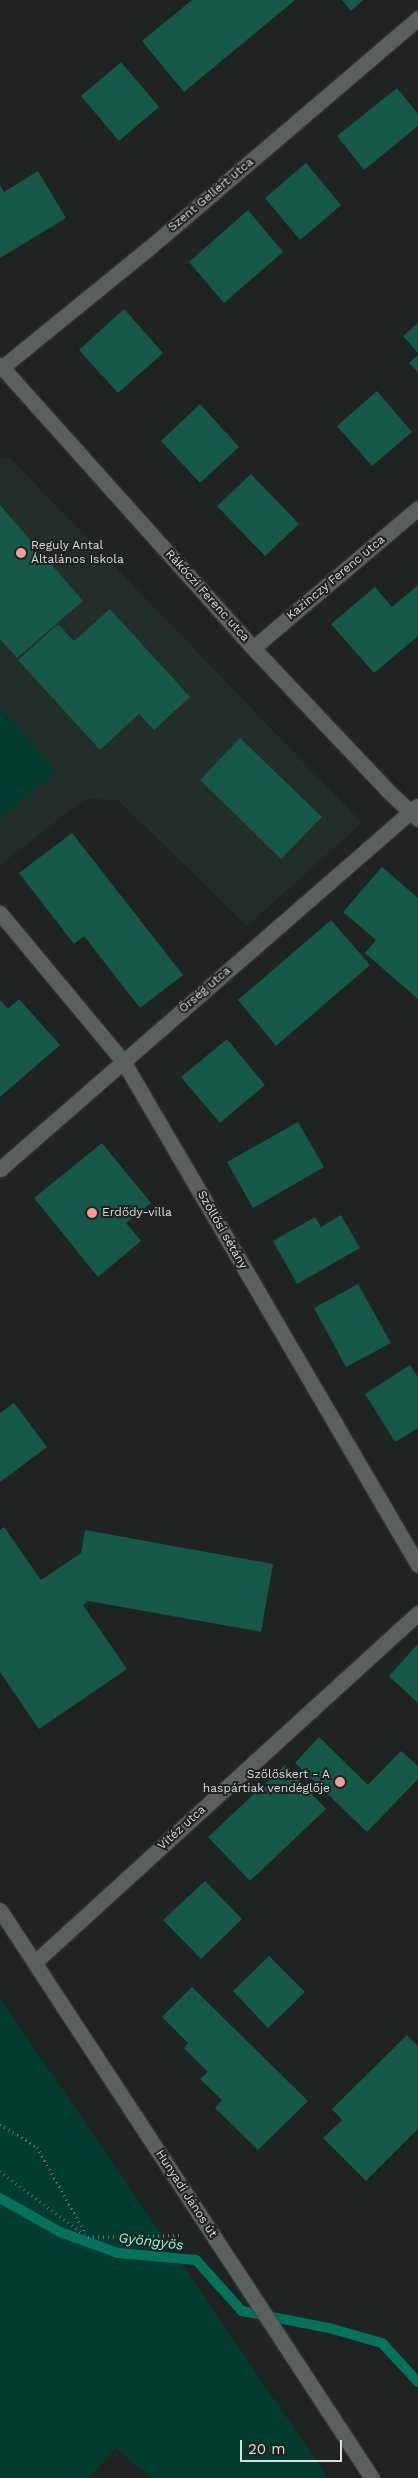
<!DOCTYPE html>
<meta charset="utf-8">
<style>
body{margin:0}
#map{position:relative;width:418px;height:2478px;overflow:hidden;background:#1f2422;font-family:"Work Sans",sans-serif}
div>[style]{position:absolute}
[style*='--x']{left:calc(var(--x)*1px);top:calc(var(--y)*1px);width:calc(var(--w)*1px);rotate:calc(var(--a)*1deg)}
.built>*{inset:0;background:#232e2b}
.green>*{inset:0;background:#023b30}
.stream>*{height:10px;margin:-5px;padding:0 5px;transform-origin:5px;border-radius:5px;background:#05725e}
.building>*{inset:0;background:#165849}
.path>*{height:3px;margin-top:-1.5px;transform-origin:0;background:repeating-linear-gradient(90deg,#6f7372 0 1px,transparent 0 5px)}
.roads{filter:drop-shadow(0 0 1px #3b3f3e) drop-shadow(0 0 1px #3b3f3e)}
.minor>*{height:15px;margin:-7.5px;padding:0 7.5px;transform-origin:7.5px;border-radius:7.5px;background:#5a605e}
.dots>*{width:14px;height:14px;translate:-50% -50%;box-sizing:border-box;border:2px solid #1f2422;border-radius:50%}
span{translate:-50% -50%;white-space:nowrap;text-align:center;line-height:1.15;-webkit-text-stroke:4px #1f2422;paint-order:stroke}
.street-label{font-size:12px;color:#dadddc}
.poi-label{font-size:12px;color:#dadddc}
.left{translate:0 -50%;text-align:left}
.right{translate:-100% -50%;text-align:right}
.water-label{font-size:14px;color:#88fddf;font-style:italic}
.scale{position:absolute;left:240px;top:2440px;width:102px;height:22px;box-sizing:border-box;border:2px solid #dadddc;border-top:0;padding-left:6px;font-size:15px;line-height:18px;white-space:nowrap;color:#dadddc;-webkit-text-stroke:4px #1f2422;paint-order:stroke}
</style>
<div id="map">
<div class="built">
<div style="clip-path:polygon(10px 458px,362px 823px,247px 926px,118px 800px,85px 799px,0 865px,0 459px)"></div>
</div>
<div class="green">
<div style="clip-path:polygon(0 706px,56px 772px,0 819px)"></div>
<div style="clip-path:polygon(0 1998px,328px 2478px,152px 2478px,116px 2448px,90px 2478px,0 2478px)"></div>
</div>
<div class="stream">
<div style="--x:0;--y:2198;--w:69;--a:29.5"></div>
<div style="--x:60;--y:2232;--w:62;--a:19.9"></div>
<div style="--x:118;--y:2253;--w:78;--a:5.1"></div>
<div style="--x:196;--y:2260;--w:69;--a:48"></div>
<div style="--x:242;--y:2311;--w:89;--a:11.1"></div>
<div style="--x:329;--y:2328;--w:55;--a:15.8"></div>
<div style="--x:382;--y:2343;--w:53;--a:47.3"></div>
</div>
<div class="building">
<div style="clip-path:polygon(192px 0,295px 0,184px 92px,142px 41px)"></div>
<div style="clip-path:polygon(342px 0,363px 0,351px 11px)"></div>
<div style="clip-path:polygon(121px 62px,159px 107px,119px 141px,81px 96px)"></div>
<div style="clip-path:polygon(397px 88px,418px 114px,418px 126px,364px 170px,337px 136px)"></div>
<div style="clip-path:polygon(306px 163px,341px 205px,300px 240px,265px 198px)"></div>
<div style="clip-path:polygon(38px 171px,66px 218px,0 258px,0 185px,4px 192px)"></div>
<div style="clip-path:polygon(248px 210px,283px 252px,224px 303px,189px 262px)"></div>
<div style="clip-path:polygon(124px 309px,163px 353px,118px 393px,79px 350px)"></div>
<div style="clip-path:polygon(418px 323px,418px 353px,403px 336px)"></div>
<div style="clip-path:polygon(418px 355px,418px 372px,409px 363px)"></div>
<div style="clip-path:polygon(377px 391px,412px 432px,372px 466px,337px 426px)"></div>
<div style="clip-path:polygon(200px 404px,239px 447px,200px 483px,161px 441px)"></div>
<div style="clip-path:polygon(251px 474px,299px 524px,265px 556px,217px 506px)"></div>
<div style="clip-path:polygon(0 505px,83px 601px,17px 658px,0 639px)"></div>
<div style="clip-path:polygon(418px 585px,418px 636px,374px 673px,331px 624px,375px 587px,392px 607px)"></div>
<div style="clip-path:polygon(110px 609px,190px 697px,154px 730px,139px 714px,100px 750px,18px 660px,58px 624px,74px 641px)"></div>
<div style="clip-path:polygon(240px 738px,322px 817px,281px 859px,200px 780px)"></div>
<div style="clip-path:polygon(72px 833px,183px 975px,140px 1008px,84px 936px,74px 944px,19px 873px)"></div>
<div style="clip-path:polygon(382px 867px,418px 898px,418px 999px,365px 953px,376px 940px,343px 912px)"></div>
<div style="clip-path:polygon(331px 920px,370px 965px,276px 1046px,238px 1000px)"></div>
<div style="clip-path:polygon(19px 999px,60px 1045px,0 1097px,0 1000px,8px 1009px)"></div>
<div style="clip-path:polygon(227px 1039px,265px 1085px,220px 1123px,181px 1077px)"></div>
<div style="clip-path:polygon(298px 1122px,324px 1167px,253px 1208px,227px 1162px)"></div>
<div style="clip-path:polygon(102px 1143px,151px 1203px,126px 1223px,141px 1241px,98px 1277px,34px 1198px)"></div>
<div style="clip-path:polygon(341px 1215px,360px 1248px,297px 1284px,273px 1241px,315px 1217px,321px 1227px)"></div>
<div style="clip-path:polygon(358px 1284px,391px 1343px,346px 1367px,314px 1308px)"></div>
<div style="clip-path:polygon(410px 1365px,418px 1377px,418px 1428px,395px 1442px,365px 1394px)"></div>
<div style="clip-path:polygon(14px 1403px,47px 1447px,0 1482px,0 1413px)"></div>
<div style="clip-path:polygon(4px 1527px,41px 1580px,81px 1553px,85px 1530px,273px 1564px,261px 1632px,88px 1601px,83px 1605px,127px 1669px,39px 1729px,0 1672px,0 1530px)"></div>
<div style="clip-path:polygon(418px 1644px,418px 1703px,389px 1676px)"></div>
<div style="clip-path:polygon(319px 1737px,368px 1785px,401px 1751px,418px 1766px,418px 1779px,367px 1832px,295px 1763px)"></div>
<div style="clip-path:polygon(285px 1765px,326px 1809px,250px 1881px,208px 1837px)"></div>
<div style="clip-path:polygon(205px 1881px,242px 1919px,201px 1959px,163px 1920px)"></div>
<div style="clip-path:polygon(269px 1956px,305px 1992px,268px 2028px,233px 1991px)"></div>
<div style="clip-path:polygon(192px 1987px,308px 2101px,258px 2150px,215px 2108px,222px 2100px,200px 2079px,208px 2072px,184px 2048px,188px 2043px,162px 2017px)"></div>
<div style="clip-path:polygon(407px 2035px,418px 2046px,418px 2129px,366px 2181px,323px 2138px,342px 2120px,332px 2109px)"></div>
</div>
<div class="path">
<div style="--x:0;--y:2124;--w:44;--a:31.9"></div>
<div style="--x:37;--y:2147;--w:100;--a:60.6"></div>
<div style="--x:0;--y:2171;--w:110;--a:36.9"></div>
<div style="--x:88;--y:2237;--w:94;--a:-1.2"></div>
</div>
<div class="roads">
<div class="minor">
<div style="--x:0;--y:365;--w:380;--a:48.2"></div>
<div style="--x:253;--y:648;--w:197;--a:46.6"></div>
<div style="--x:388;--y:791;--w:41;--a:43"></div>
<div style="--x:0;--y:369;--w:192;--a:-39.1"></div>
<div style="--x:149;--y:248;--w:354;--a:-40.5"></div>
<div style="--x:253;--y:648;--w:216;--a:-40.3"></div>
<div style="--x:0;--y:913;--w:192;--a:50.3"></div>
<div style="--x:123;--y:1061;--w:584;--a:59.66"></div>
<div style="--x:0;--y:1169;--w:553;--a:-41.04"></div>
<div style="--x:0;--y:1910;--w:679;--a:56.78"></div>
<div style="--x:35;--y:1962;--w:518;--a:-42.34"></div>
</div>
</div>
<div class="dots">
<div style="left:21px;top:553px;background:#f59c95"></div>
<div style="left:92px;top:1213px;background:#f59c95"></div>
<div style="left:340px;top:1782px;background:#f59c95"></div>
</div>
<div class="street-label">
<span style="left:211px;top:195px;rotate:-40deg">Szent Gellért utca</span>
<span style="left:336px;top:578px;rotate:-40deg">Kazinczy Ferenc utca</span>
<span style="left:207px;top:596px;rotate:48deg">Rákóczi Ferenc utca</span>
<span style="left:205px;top:990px;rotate:-41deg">Őrség utca</span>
<span style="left:222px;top:1230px;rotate:60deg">Szőllősi sétány</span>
<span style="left:182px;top:1828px;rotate:-42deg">Vitéz utca</span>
<span style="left:186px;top:2194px;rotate:57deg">Hunyadi János út</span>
</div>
<div class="poi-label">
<span class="left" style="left:31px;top:553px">Reguly Antal<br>Általános Iskola</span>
<span class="left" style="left:102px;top:1213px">Erdődy-villa</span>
<span class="right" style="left:330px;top:1782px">Szőlőskert - A<br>haspártiak vendéglője</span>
</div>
<div class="water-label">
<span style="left:151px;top:2241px;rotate:7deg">Gyöngyös</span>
</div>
<div class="scale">20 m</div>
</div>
